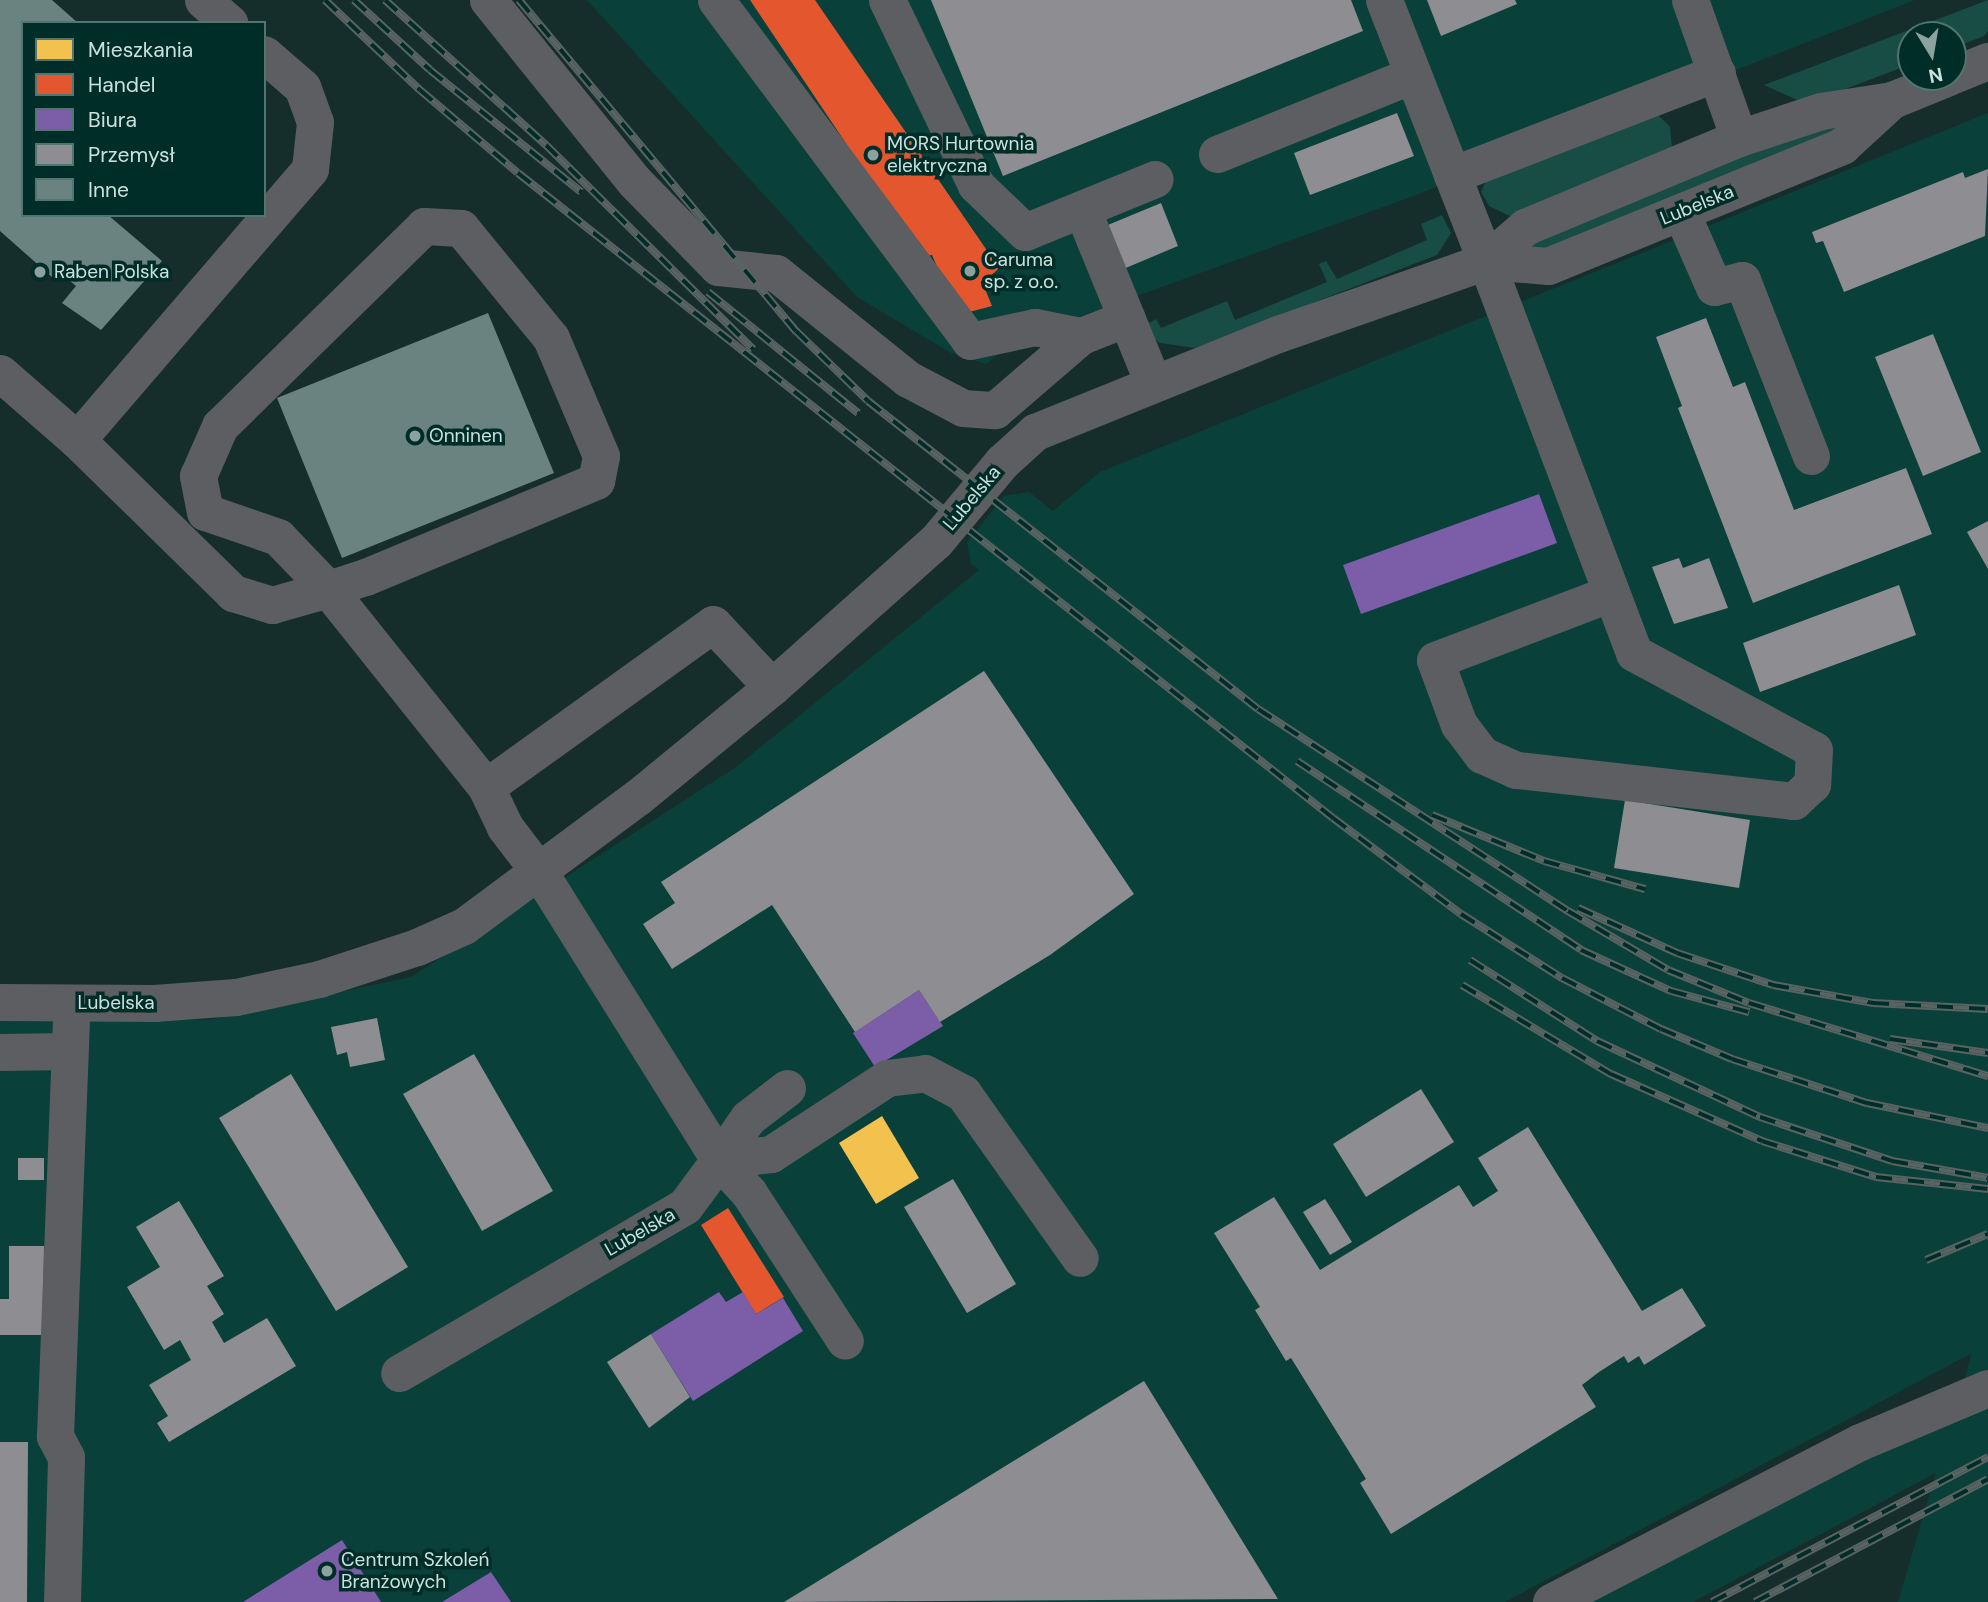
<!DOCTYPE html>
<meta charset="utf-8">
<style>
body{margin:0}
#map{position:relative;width:1988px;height:1602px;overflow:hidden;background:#162e2b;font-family:"DM Sans",sans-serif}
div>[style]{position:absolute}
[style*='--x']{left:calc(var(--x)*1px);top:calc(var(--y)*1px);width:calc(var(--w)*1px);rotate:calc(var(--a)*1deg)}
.built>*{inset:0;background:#0a403a}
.green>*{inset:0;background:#184d46}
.homes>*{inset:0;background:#f2c14e}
.shops>*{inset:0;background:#e4572e}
.offices>*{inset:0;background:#7b5ea7}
.industry>*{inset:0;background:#8d8d92}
.building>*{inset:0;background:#6b8380}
.minor>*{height:37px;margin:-18.5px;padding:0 18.5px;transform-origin:18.5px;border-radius:18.5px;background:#5d5e61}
.rail>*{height:8px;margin-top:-4px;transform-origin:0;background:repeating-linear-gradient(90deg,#002d28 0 16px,#586362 0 32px);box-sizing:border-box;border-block:2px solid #586362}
.dots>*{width:19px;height:19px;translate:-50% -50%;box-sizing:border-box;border:4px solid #002d28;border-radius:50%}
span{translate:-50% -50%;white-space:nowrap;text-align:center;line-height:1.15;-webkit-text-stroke:7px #002d28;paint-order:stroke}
.poi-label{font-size:19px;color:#cbe1dd}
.left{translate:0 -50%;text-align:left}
.street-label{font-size:19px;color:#cbe1dd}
.legend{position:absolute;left:21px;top:21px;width:245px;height:196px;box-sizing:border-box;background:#002d28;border:2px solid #517570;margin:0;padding:9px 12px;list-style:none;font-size:21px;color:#cbe1dd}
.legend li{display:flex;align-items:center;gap:14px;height:35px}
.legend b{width:35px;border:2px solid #517570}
.north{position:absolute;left:1897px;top:21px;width:70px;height:70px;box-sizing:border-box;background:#002d28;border:2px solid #517570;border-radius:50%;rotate:169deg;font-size:19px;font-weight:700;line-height:28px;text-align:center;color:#cbe1dd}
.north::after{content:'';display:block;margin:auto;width:24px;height:32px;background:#8ca29f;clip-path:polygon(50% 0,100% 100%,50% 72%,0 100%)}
</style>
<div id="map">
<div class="built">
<div style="clip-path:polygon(587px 0,1915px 0,1408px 198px,1051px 327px,1009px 346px,986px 364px,951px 353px,857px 297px)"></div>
<div style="clip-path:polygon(1988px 113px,1988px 1602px,1898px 1602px,1936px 1473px,1693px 1602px,1570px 1602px,1956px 1408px,1972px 1353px,1505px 1602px,0 1602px,0 1019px,207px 1020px,411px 977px,736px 767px,979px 570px,971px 564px,967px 542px,1004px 496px,1029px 492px,1053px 511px,1100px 472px)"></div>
</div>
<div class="green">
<div style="clip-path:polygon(1988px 0,1988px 31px,1984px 36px,1953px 48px,1953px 35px,1911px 35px,1911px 64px,1806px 104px,1764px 85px)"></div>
<div style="clip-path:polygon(1656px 113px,1670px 127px,1672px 148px,1514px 218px,1489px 206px,1481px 192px,1489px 175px)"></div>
<div style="clip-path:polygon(1828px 116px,1850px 132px,1547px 254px,1517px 252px,1532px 237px)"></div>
<div style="clip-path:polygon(1442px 215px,1451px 233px,1437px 255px,1195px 348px,1160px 343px,1148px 334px,1145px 325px,1156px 319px,1161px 328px,1227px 301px,1235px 320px,1327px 282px,1319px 264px,1326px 261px,1337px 279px,1427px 240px,1421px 224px)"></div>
</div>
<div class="homes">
<div style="clip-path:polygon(882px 1116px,919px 1178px,876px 1204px,839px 1143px)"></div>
</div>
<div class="shops">
<div style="clip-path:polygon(750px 0,815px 0,999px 268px,983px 284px,992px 306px,958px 315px,932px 255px,922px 257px)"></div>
<div style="clip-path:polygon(728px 1208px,784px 1297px,756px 1314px,701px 1225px)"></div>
</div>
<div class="offices">
<div style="clip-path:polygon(1539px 494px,1557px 543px,1361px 614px,1343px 565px)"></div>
<div style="clip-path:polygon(919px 990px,943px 1026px,875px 1067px,853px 1033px)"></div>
<div style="clip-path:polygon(719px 1292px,726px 1302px,743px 1292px,756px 1314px,783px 1298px,803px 1331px,693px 1401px,651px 1334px)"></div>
<div style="clip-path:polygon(342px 1540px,381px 1602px,243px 1602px)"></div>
<div style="clip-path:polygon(491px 1572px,511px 1602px,442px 1602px)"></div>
</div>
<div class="industry">
<div style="clip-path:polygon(931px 0,1351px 0,1363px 31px,1003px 176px)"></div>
<div style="clip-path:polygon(1427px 0,1515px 0,1517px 4px,1441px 36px)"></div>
<div style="clip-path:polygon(1397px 113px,1414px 156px,1310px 195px,1294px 153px)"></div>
<div style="clip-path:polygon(1988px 169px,1985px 236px,1844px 292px,1823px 241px,1816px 243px,1812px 232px,1963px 172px,1965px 178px)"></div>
<div style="clip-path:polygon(1161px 203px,1178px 246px,1121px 270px,1103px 227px)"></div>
<div style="clip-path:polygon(1706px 318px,1733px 387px,1745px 382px,1794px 510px,1906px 468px,1932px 534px,1753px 603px,1678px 408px,1682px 406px,1656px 337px)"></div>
<div style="clip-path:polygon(1933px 334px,1981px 452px,1923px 476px,1875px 357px)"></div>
<div style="clip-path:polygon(1988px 521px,1988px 569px,1967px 532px)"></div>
<div style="clip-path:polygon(1679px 558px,1683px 568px,1709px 558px,1728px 608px,1674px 624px,1652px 567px)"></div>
<div style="clip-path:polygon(1899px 585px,1916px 635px,1760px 692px,1743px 643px)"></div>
<div style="clip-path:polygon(984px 671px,1134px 894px,1050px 955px,940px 1022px,919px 990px,855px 1032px,772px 905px,672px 969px,643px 924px,675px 903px,661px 882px)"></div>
<div style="clip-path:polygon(1625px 800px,1750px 820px,1739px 888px,1614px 868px)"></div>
<div style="clip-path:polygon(377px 1018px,385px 1060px,350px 1067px,347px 1052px,337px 1055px,331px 1027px)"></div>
<div style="clip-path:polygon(474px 1054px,553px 1191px,482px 1231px,403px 1094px)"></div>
<div style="clip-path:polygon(291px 1074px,408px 1267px,336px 1311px,219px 1118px)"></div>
<div style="clip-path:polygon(1421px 1089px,1454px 1142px,1366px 1197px,1333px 1144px)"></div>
<div style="clip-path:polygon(1528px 1127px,1642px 1311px,1682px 1288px,1706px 1326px,1644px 1365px,1639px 1356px,1628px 1363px,1624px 1356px,1599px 1372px,1582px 1385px,1596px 1407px,1391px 1534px,1360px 1483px,1366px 1479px,1291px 1358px,1286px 1361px,1255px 1310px,1260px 1307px,1214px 1233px,1274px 1197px,1320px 1270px,1459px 1185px,1473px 1207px,1498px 1191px,1478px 1158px)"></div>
<div style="clip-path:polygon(18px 1158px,44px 1158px,44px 1180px,18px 1180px)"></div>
<div style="clip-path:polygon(953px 1179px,1016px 1284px,967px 1313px,904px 1207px)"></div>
<div style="clip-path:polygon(1325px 1199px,1352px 1242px,1330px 1255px,1303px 1212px)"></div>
<div style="clip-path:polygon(179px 1201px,224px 1276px,207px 1286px,224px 1314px,212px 1322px,224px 1343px,267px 1318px,296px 1366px,169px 1442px,157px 1423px,168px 1416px,149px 1385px,191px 1360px,180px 1340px,164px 1350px,127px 1287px,160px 1267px,136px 1227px)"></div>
<div style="clip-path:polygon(9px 1246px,44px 1246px,43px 1335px,0 1335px,0 1299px,9px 1299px)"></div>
<div style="clip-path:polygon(651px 1334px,690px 1397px,649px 1428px,607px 1362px)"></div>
<div style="clip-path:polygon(1144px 1381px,1278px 1599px,784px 1602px)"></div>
<div style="clip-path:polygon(0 1442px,28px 1442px,27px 1602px,0 1602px)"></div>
</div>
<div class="building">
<div style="clip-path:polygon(0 0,52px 0,78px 23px,23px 23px,23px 215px,108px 215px,162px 261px,101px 330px,62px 303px,76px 286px,57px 270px,52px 277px,0 231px)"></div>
<div style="clip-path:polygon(488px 313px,554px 473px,342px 558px,277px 398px)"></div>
</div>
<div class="minor">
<div style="--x:203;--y:0;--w:35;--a:41"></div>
<div style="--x:488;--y:0;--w:233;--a:51.1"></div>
<div style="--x:634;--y:181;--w:120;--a:45.7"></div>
<div style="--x:718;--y:267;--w:58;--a:5.9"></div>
<div style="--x:776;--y:273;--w:169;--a:38.8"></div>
<div style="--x:908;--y:379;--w:62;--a:27.8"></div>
<div style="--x:963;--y:408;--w:32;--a:4"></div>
<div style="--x:995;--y:410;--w:113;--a:-40.7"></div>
<div style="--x:1081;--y:336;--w:49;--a:-21.4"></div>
<div style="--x:716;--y:0;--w:425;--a:53.3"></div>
<div style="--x:970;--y:341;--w:66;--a:-12.2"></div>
<div style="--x:1035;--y:327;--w:47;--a:11.1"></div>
<div style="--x:887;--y:0;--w:205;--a:64.3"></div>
<div style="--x:976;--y:185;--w:68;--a:43.8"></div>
<div style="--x:1025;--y:232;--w:140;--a:-22.2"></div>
<div style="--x:1384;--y:0;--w:280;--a:68.7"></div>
<div style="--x:1486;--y:261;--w:419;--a:69.3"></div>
<div style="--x:1634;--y:653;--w:204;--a:28.3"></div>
<div style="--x:1814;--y:750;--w:34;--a:93"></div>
<div style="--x:1812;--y:784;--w:25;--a:137"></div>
<div style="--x:1794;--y:801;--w:280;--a:-173.6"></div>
<div style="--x:1516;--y:770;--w:37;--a:-156"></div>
<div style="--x:1482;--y:755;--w:38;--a:-127"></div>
<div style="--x:1459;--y:725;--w:69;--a:-110.3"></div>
<div style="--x:1435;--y:660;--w:188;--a:-20.8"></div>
<div style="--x:1690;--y:0;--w:146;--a:70.5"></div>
<div style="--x:1953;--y:75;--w:38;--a:-22"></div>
<div style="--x:1217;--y:154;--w:211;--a:-22"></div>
<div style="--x:1452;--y:175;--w:284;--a:-21.1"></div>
<div style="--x:1082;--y:209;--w:188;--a:67.8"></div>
<div style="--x:1681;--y:212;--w:82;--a:66.3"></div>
<div style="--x:1714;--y:287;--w:29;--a:-14"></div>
<div style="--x:1742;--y:280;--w:189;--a:68.6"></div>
<div style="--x:424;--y:226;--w:37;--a:3"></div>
<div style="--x:461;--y:228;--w:142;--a:50.7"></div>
<div style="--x:551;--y:338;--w:128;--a:67"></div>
<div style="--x:601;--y:456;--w:25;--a:101"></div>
<div style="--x:596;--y:481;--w:250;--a:157.4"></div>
<div style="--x:365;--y:577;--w:39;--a:162"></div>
<div style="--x:328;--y:589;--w:72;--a:-133.9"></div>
<div style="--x:278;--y:537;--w:77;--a:-161.1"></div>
<div style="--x:205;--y:512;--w:37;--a:-101"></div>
<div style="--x:198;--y:476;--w:55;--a:-66.3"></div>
<div style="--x:220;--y:426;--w:286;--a:-44.4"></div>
<div style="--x:1486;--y:261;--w:62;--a:4.6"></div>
<div style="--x:1548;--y:266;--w:318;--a:-22.2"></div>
<div style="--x:1842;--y:146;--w:68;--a:-42.6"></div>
<div style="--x:0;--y:373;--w:102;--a:41"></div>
<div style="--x:77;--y:440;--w:219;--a:44.4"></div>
<div style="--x:233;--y:593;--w:41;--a:17.1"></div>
<div style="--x:272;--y:605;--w:58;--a:-15.9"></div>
<div style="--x:328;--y:589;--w:253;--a:51.4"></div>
<div style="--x:486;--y:787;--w:44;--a:64.6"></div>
<div style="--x:505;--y:827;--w:58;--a:52.7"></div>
<div style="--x:540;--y:873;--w:338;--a:58"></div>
<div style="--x:719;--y:1160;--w:57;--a:126.5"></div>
<div style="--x:685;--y:1206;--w:331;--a:149.7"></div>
<div style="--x:77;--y:440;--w:357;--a:-49.3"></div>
<div style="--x:310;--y:169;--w:47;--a:-83.9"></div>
<div style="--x:315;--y:122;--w:37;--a:-110"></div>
<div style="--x:302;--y:87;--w:50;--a:-139"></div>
<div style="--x:486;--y:787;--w:279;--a:-35.7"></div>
<div style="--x:713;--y:624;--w:86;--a:46.9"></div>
<div style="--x:0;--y:1002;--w:154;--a:0.4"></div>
<div style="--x:154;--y:1003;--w:82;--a:-4.2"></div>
<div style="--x:236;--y:997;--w:85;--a:-12.2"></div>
<div style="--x:319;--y:979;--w:103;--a:-18.1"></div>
<div style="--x:417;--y:947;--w:51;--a:-24.1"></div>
<div style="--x:464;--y:926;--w:217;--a:-36.6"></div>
<div style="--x:638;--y:797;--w:173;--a:-39.4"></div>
<div style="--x:772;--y:687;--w:220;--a:-41.7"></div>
<div style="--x:936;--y:541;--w:103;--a:-50.1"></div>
<div style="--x:1002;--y:462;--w:45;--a:-42.3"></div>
<div style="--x:1035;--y:432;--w:262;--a:-22"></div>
<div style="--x:1278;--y:334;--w:220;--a:-19.3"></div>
<div style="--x:1486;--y:261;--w:52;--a:-41.1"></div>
<div style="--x:1525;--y:227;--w:232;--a:-22.6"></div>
<div style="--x:1739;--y:138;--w:86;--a:-18.2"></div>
<div style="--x:1821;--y:111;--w:72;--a:-8.8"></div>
<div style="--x:1892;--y:100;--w:61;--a:-22"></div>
<div style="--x:0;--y:1052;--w:69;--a:-0.8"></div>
<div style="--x:787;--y:1088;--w:49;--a:142.4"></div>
<div style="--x:748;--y:1118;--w:51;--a:124.6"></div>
<div style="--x:719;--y:1160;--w:52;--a:-6.6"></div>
<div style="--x:771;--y:1154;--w:139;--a:-33.2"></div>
<div style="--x:887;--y:1078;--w:38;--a:-7"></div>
<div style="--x:925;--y:1073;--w:43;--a:27.8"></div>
<div style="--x:963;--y:1093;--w:202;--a:54.7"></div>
<div style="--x:719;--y:1160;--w:45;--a:47.7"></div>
<div style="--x:749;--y:1193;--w:176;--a:57"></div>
<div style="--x:62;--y:1602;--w:145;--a:-88.4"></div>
<div style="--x:66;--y:1457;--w:24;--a:-118"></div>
<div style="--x:55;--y:1436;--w:433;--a:-87.8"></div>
<div style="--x:1551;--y:1602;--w:348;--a:-27.4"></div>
<div style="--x:1860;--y:1442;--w:139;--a:-22.9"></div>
</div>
<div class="rail">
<div style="--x:325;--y:0;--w:131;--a:43.5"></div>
<div style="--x:420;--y:90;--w:128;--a:40.3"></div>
<div style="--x:518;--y:173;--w:1039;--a:38.36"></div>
<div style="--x:1333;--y:818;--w:160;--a:36.9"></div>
<div style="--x:1461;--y:914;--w:120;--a:32.4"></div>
<div style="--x:1562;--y:978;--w:111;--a:27.3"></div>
<div style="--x:1661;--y:1029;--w:77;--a:22.9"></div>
<div style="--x:1732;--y:1059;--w:142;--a:18.1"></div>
<div style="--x:1867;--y:1103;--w:124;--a:11.7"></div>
<div style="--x:354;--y:0;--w:103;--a:42.6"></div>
<div style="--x:430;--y:70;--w:194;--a:38.9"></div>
<div style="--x:385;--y:0;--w:217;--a:42"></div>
<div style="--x:546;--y:145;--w:291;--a:44.6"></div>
<div style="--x:519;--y:0;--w:432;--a:50.1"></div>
<div style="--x:796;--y:331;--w:100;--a:44.2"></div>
<div style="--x:868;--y:401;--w:497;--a:38.3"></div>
<div style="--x:1258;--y:709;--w:370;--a:33.1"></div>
<div style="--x:1568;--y:911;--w:116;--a:30.5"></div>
<div style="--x:1668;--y:970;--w:87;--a:22.2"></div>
<div style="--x:1749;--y:1003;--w:250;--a:17"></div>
<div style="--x:708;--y:292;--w:193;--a:38.9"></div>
<div style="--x:1297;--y:761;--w:341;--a:33.6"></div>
<div style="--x:1581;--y:950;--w:99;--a:24.5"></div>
<div style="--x:1671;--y:991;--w:81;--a:15.1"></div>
<div style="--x:1432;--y:815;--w:121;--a:22.3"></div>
<div style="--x:1544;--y:861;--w:105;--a:15.5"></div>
<div style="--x:1578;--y:908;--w:109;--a:24.4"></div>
<div style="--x:1677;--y:953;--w:101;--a:18.4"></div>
<div style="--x:1773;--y:985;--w:102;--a:10.2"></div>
<div style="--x:1873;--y:1003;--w:115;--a:3"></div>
<div style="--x:1470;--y:960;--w:151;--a:32.5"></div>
<div style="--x:1597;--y:1041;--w:180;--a:25"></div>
<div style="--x:1760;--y:1117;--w:139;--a:18.4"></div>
<div style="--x:1892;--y:1161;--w:97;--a:10"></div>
<div style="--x:1462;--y:985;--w:174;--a:30.9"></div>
<div style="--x:1611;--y:1074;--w:165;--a:23.9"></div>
<div style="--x:1762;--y:1141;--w:120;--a:17.5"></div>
<div style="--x:1876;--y:1177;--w:113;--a:6.1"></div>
<div style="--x:1890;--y:1039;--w:99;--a:8.1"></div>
<div style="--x:1926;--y:1260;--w:67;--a:-22.8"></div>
<div style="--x:1712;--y:1602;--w:312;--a:-27.7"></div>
<div style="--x:1755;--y:1602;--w:263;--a:-27.8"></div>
</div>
<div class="dots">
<div style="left:873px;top:155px;background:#8ca29f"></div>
<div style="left:970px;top:271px;background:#8ca29f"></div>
<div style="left:40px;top:272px;background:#8ca29f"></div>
<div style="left:415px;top:436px;background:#8ca29f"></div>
<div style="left:327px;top:1571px;background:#8ca29f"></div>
</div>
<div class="poi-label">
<span class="left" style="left:887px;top:155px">MORS Hurtownia<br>elektryczna</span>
<span class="left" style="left:984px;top:271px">Caruma<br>sp. z o.o.</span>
<span class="left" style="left:54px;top:272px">Raben Polska</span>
<span class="left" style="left:429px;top:436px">Onninen</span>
<span class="left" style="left:341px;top:1571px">Centrum Szkoleń<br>Branżowych</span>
</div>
<div class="street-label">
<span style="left:1697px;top:205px;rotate:-22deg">Lubelska</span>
<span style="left:972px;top:498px;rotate:-50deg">Lubelska</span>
<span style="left:116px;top:1003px">Lubelska</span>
<span style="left:640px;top:1232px;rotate:-30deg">Lubelska</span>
</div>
<ul class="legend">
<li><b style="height:19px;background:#f2c14e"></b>Mieszkania</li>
<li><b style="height:19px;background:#e4572e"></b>Handel</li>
<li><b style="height:19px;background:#7b5ea7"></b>Biura</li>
<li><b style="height:19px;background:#8d8d92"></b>Przemysł</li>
<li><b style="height:19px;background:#6b8380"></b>Inne</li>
</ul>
<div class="north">N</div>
</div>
